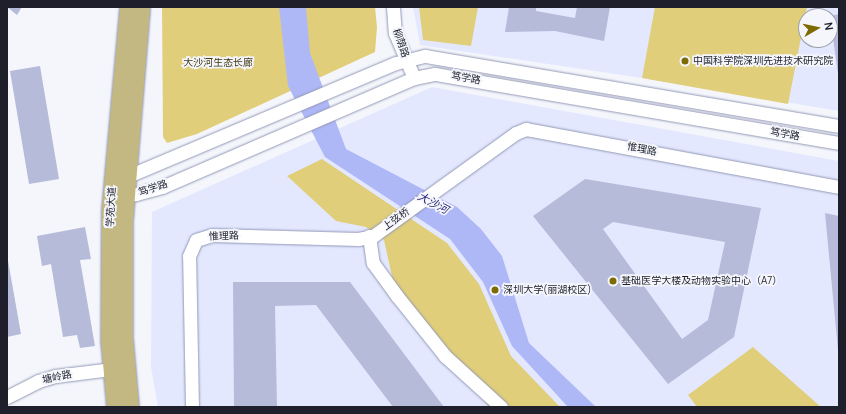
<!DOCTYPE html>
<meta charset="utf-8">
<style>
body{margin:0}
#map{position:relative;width:846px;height:414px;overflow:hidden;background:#f4f6fc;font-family:Manrope,"Noto Sans SC",sans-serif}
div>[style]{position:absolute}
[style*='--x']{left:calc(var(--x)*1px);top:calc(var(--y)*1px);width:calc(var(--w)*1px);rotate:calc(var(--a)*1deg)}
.built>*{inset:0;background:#e3e8ff}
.green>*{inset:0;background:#e1ce7a}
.water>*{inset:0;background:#aeb8f6}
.building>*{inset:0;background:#b6bbd9}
.roads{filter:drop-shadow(0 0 1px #9398b5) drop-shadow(0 0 1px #9398b5)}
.minor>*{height:13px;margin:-6.5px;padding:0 6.5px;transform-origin:6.5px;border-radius:6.5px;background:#fff}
.major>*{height:17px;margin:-8.5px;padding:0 8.5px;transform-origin:8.5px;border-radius:8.5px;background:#c4b882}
.dots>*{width:11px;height:11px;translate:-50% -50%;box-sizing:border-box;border:2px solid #f4f6fc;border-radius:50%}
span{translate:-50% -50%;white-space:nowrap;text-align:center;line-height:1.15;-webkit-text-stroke:3.5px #f4f6fc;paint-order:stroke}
.street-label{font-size:10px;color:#1e1f2a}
.poi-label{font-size:10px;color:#1e1f2a}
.left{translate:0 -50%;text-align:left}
.park-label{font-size:10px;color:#413812}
.water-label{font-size:11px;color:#221c72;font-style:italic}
.frame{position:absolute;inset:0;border:8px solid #1e1f2a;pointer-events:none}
.north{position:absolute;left:798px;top:8px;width:40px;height:40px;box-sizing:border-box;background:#f4f6fc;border:1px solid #9ea0a8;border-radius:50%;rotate:81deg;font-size:11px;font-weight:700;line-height:16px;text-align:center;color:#1e1f2a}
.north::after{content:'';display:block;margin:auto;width:14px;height:18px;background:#7d6a01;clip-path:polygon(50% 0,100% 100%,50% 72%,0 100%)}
</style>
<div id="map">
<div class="built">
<div style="clip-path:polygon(evenodd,413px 7px,839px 7px,839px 111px,642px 78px,420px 45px,413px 7px,806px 16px,830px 16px,830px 40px,806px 40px,806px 16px)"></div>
<div style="clip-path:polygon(432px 87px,839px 161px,839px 407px,158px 407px,151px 367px,152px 212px)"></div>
</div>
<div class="green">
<div style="clip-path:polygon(162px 7px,375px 7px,377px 27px,375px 52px,197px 134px,167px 143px,163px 137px)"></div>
<div style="clip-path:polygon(419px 7px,478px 7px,471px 46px,423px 40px)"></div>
<div style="clip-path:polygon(655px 7px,807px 7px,788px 104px,642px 78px)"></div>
<div style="clip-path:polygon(322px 159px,447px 243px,479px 284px,511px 356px,560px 407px,489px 407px,393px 281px,384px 240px,366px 227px,336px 221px,287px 176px)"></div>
<div style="clip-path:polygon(753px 347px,821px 407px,697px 407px,688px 395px)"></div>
</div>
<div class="water">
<div style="clip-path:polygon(279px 7px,306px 7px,310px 53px,346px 149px,457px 207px,481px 229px,502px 256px,529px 343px,596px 407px,568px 407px,512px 346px,483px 282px,450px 239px,325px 157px,288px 86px)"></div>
</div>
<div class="building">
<div style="clip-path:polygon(7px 7px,22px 7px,17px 15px)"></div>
<div style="clip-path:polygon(509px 7px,536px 7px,536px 11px,575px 18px,577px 7px,610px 7px,604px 41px,555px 31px,505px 32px)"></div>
<div style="clip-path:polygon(839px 14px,839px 74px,838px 74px,830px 16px)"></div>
<div style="clip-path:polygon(40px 66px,59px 179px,29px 184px,10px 71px)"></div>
<div style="clip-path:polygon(evenodd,585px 179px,761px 208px,734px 337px,668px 384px,533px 216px,585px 179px,613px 222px,725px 242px,708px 320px,682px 339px,603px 229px,613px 222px)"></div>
<div style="clip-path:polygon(825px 213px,839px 216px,839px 350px,838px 350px)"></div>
<div style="clip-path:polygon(85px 227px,91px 259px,80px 260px,95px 346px,80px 348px,77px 335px,63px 337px,51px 264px,42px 266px,37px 236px)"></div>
<div style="clip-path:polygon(7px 255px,21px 334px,7px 337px)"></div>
<div style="clip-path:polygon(233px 282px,350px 282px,444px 407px,393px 407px,316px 305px,275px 306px,277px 407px,234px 407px)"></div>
</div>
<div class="roads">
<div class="minor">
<div style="--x:393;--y:7;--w:26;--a:86"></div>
<div style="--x:395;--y:33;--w:49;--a:67.1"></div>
<div style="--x:121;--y:179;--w:298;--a:-22.9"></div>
<div style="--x:396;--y:63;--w:30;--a:-14"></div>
<div style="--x:425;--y:56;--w:420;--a:9.6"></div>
<div style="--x:117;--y:196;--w:19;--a:-6"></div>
<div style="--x:136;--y:194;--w:27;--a:-15"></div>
<div style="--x:162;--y:187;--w:275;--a:-23.4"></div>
<div style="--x:414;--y:78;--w:21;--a:-11"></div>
<div style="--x:435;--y:74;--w:410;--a:9.7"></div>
<div style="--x:369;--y:236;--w:27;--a:82"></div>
<div style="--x:373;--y:263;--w:41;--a:54"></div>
<div style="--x:397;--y:296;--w:77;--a:51.3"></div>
<div style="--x:445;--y:356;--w:76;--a:42.3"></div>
<div style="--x:7;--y:397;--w:35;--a:-27"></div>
<div style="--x:38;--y:381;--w:18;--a:-16"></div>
<div style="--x:55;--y:376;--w:56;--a:-7.1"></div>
<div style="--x:192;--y:407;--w:151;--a:-91.1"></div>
<div style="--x:189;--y:256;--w:17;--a:-66"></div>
<div style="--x:196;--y:240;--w:17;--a:-17"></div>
<div style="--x:212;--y:235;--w:146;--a:1.6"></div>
<div style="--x:358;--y:239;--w:15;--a:-11"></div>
<div style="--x:373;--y:236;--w:176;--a:-35.8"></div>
<div style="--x:516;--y:133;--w:11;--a:-22"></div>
<div style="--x:526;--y:129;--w:318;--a:10.5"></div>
</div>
<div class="major">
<div style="--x:115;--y:407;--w:67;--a:-95.1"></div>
<div style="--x:109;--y:340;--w:131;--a:-89.6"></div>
<div style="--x:110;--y:209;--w:203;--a:-84.9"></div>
<div style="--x:130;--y:407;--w:69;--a:-95"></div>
<div style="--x:124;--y:338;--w:118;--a:-90"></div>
<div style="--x:124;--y:220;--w:214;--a:-85.4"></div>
</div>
</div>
<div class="dots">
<div style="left:685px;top:61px;background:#7d6a01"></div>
<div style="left:613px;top:281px;background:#7d6a01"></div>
<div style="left:495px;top:290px;background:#7d6a01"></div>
</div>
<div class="street-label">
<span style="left:401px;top:43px;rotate:71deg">柳荫路</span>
<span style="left:466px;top:78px;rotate:10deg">笃学路</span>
<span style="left:785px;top:134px;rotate:10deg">笃学路</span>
<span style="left:642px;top:149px;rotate:11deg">惟理路</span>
<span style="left:153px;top:188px;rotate:-18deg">笃学路</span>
<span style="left:111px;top:207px;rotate:-87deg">学苑大道</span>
<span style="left:396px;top:219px;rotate:-36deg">上弦桥</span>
<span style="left:224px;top:236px;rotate:-2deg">惟理路</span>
<span style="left:57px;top:377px;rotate:-12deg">塘岭路</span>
</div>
<div class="poi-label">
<span class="left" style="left:693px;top:61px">中国科学院深圳先进技术研究院</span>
<span class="left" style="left:621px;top:281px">基础医学大楼及动物实验中心（A7）</span>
<span class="left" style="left:503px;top:290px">深圳大学(丽湖校区)</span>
</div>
<div class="park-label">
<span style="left:218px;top:63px">大沙河生态长廊</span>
</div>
<div class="water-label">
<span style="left:433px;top:203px;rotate:28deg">大沙河</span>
</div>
<div class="frame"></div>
<div class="north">N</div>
</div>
